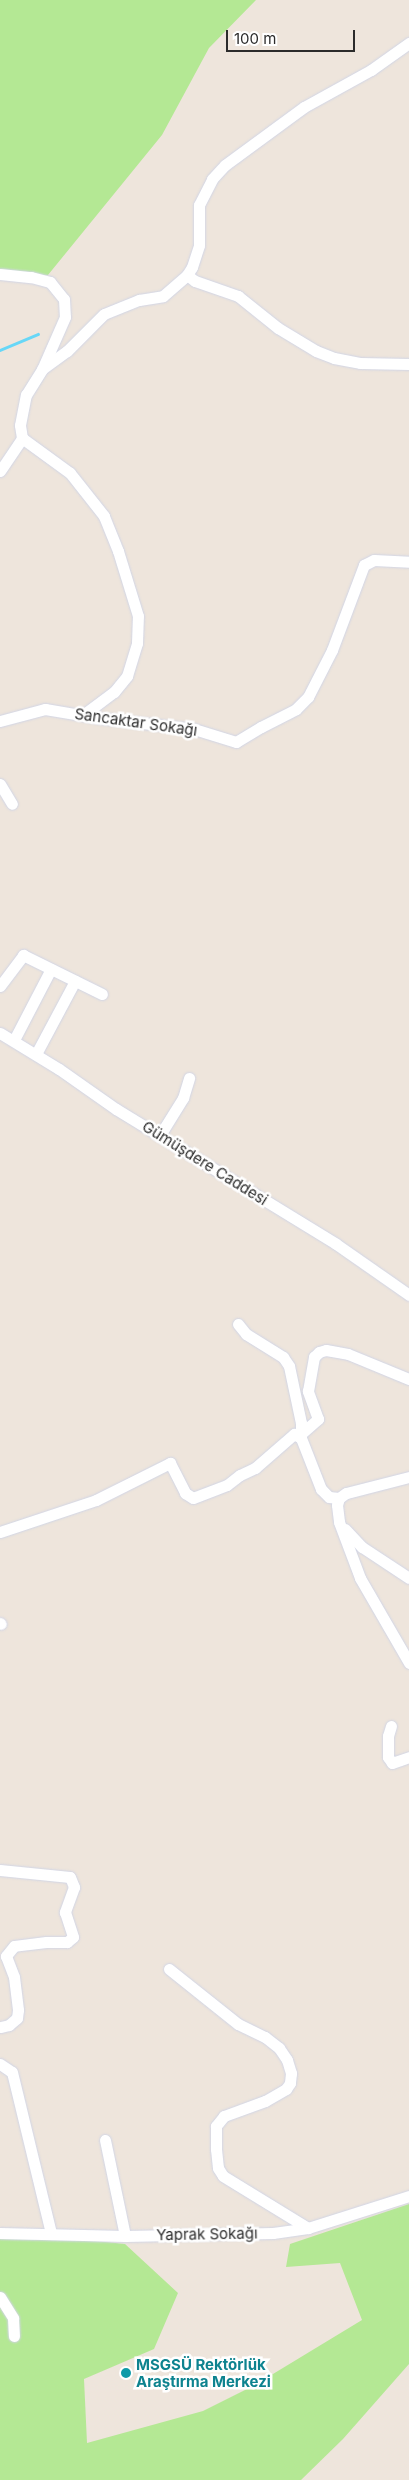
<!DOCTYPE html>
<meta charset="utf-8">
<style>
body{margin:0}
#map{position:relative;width:409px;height:2480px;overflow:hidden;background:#eee5dc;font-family:Inter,sans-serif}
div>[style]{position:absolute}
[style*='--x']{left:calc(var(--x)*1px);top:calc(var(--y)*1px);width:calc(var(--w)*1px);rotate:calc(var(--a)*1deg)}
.green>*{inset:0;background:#b4e894}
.stream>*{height:2.5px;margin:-1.25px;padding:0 1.25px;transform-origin:1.25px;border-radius:1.25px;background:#67d7f7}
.roads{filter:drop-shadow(0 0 1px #d1d5e5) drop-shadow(0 0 1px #d1d5e5)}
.minor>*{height:11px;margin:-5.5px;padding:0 5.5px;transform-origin:5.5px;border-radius:5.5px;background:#fff}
.dots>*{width:14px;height:14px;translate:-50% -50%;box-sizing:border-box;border:2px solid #fff;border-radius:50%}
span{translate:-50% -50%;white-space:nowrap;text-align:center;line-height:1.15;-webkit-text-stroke:5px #fff;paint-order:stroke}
.street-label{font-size:15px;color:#2b2b2b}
.culture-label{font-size:15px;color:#0d838f;font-weight:700}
.left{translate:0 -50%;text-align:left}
.scale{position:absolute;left:226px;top:30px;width:129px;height:22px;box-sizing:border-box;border:2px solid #2b2b2b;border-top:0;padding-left:6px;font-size:15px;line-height:18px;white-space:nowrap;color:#2b2b2b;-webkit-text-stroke:4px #fff;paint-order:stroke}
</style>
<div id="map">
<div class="green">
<div style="clip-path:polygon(0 0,256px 0,209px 48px,162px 135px,48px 275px,0 276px)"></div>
<div style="clip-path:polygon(409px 2204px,409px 2364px,343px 2439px,301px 2480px,0 2480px,0 2231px,125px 2244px,178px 2293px,154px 2349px,84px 2379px,87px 2443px,203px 2411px,253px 2386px,362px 2320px,340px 2263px,286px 2267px,290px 2244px)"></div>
</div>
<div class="stream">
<div style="--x:0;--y:350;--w:41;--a:-22.8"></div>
</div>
<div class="roads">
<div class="minor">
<div style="--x:0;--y:274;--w:31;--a:6"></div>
<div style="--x:31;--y:277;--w:20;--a:15"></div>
<div style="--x:50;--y:282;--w:22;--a:51"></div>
<div style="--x:64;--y:299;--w:18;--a:87"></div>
<div style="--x:65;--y:317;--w:55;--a:113.7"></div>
<div style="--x:187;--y:275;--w:10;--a:37"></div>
<div style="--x:195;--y:281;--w:46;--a:19.2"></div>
<div style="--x:238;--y:296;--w:51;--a:38.7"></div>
<div style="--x:278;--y:328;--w:44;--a:31.2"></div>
<div style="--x:316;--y:351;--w:19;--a:21"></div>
<div style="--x:334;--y:358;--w:26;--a:11"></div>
<div style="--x:360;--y:363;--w:49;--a:1.2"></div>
<div style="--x:0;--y:471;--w:40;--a:-56"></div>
<div style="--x:83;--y:715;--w:39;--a:-37"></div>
<div style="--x:114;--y:692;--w:21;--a:-51"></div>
<div style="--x:127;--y:676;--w:34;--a:-73"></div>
<div style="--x:137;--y:643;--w:27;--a:-88"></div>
<div style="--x:138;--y:616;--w:68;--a:-107.1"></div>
<div style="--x:118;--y:551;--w:38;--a:-112"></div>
<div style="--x:104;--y:516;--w:55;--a:-128.3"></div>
<div style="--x:70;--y:473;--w:59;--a:-143.9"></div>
<div style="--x:22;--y:438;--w:13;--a:-99"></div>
<div style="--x:20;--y:425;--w:31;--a:-79"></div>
<div style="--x:26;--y:395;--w:31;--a:-58"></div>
<div style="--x:42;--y:369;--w:31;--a:-36"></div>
<div style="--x:67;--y:351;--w:52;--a:-45"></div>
<div style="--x:104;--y:314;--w:38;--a:-22"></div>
<div style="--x:139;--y:300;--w:24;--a:-9"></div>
<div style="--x:163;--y:296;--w:32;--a:-41"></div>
<div style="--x:187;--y:275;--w:9;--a:-58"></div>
<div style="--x:192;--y:267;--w:23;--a:-72"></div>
<div style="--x:199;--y:245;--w:40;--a:-90"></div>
<div style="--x:199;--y:205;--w:29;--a:-63"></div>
<div style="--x:212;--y:179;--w:19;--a:-47"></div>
<div style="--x:225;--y:165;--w:98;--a:-36.3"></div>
<div style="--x:304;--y:107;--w:77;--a:-28.9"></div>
<div style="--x:371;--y:70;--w:47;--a:-35.4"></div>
<div style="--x:0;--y:721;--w:47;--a:-14.9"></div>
<div style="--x:45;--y:709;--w:55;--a:9.5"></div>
<div style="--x:99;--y:718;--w:96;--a:6.6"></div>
<div style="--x:194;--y:729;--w:44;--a:17.2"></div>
<div style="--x:236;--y:742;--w:29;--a:-31"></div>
<div style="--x:261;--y:727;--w:39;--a:-27"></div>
<div style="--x:296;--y:709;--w:17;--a:-45"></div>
<div style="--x:308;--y:697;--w:53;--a:-62.9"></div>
<div style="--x:332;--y:650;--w:91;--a:-69.4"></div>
<div style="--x:364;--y:565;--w:11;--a:-27"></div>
<div style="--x:374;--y:560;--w:35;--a:3"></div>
<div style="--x:0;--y:784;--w:23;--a:59"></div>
<div style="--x:0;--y:986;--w:39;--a:-53"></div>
<div style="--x:23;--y:955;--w:88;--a:26.3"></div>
<div style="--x:0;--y:1033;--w:69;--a:31.4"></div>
<div style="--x:59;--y:1069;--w:70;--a:35.1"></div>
<div style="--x:116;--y:1109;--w:258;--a:31.5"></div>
<div style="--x:336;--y:1244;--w:89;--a:34.9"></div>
<div style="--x:14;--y:1040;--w:80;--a:-62.5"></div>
<div style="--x:36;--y:1054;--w:83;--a:-61.9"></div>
<div style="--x:160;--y:1135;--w:44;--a:-58.1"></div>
<div style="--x:183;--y:1098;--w:21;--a:-73"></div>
<div style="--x:238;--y:1324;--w:13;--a:51"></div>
<div style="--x:246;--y:1334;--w:44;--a:31.9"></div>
<div style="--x:283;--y:1357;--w:11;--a:56"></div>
<div style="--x:289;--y:1366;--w:58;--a:78.1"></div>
<div style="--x:301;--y:1423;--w:14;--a:90"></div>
<div style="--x:303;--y:1432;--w:20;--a:-41"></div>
<div style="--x:318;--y:1419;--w:30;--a:-110"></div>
<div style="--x:308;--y:1391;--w:35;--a:-80"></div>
<div style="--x:314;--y:1357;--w:7;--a:-45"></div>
<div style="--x:319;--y:1352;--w:7;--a:-16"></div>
<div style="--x:326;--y:1350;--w:22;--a:10"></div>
<div style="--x:348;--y:1354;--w:66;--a:22.3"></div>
<div style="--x:409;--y:1477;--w:65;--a:165.7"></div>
<div style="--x:346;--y:1493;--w:9;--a:144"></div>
<div style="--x:339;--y:1498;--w:7;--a:106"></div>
<div style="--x:337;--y:1505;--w:17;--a:83"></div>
<div style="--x:339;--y:1522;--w:60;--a:69.4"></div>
<div style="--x:360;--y:1578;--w:98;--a:60"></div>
<div style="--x:345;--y:1529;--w:25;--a:47"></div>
<div style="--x:362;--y:1547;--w:56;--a:33.4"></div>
<div style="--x:0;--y:1532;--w:101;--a:-18.4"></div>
<div style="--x:96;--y:1500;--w:83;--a:-26.6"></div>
<div style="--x:170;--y:1463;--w:34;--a:63"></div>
<div style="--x:185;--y:1493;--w:9;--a:32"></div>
<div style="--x:193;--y:1498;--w:36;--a:-21"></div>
<div style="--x:227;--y:1485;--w:16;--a:-38"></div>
<div style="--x:240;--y:1475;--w:17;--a:-25"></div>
<div style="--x:255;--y:1468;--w:52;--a:-41.1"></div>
<div style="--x:294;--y:1434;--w:8;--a:30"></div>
<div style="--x:301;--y:1438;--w:55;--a:68.6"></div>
<div style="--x:321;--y:1489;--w:11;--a:45"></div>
<div style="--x:329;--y:1497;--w:10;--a:6"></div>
<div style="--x:0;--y:1623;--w:1;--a:45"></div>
<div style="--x:391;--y:1726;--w:10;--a:107"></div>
<div style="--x:388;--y:1736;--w:21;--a:90"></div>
<div style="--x:388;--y:1757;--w:7;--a:56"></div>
<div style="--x:392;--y:1763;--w:18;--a:-19"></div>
<div style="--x:0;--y:1870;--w:70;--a:5.7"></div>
<div style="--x:70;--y:1877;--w:11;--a:68"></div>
<div style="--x:74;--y:1887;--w:27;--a:110"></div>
<div style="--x:65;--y:1912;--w:26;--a:72"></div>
<div style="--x:73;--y:1937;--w:8;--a:140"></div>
<div style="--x:67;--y:1942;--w:21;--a:180"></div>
<div style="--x:46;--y:1942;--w:32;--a:173"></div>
<div style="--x:14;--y:1946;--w:13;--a:129"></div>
<div style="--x:6;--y:1956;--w:22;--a:69"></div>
<div style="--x:14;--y:1977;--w:33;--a:83"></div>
<div style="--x:18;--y:2010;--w:8;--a:97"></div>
<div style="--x:17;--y:2018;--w:11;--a:139"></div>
<div style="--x:9;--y:2025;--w:9;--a:167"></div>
<div style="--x:169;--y:1969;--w:88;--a:38.6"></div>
<div style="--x:238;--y:2024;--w:30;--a:26"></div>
<div style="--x:265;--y:2037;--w:18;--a:38"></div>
<div style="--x:279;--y:2048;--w:14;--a:56"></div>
<div style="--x:287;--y:2060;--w:14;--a:73"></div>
<div style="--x:291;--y:2073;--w:10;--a:96"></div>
<div style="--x:290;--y:2083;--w:7;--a:124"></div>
<div style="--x:286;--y:2089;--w:24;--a:150"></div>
<div style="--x:265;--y:2101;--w:44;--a:159.9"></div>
<div style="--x:224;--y:2116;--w:13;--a:129"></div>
<div style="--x:216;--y:2126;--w:23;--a:90"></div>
<div style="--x:216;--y:2149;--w:19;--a:84"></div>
<div style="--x:218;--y:2168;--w:9;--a:58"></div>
<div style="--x:223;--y:2176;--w:100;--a:31.5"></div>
<div style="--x:0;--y:2064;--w:14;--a:34"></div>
<div style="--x:12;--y:2072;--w:166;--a:76.4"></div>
<div style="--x:105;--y:2140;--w:98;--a:78.2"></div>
<div style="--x:0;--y:2233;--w:125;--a:1.4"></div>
<div style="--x:125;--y:2236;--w:148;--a:-1.2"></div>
<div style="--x:273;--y:2233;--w:35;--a:-8"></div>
<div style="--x:308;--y:2228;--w:106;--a:-17.6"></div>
<div style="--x:0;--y:2297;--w:25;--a:58"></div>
<div style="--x:13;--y:2318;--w:18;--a:87"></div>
</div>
</div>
<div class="dots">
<div style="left:126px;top:2373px;background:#0f9aa8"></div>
</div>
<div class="street-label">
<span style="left:136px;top:722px;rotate:8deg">Sancaktar Sokağı</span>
<span style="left:205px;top:1163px;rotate:32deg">Gümüşdere Caddesi</span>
<span style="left:207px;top:2234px;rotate:-1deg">Yaprak Sokağı</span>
</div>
<div class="culture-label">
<span class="left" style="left:136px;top:2373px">MSGSÜ Rektörlük<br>Araştırma Merkezi</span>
</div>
<div class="scale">100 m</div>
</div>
